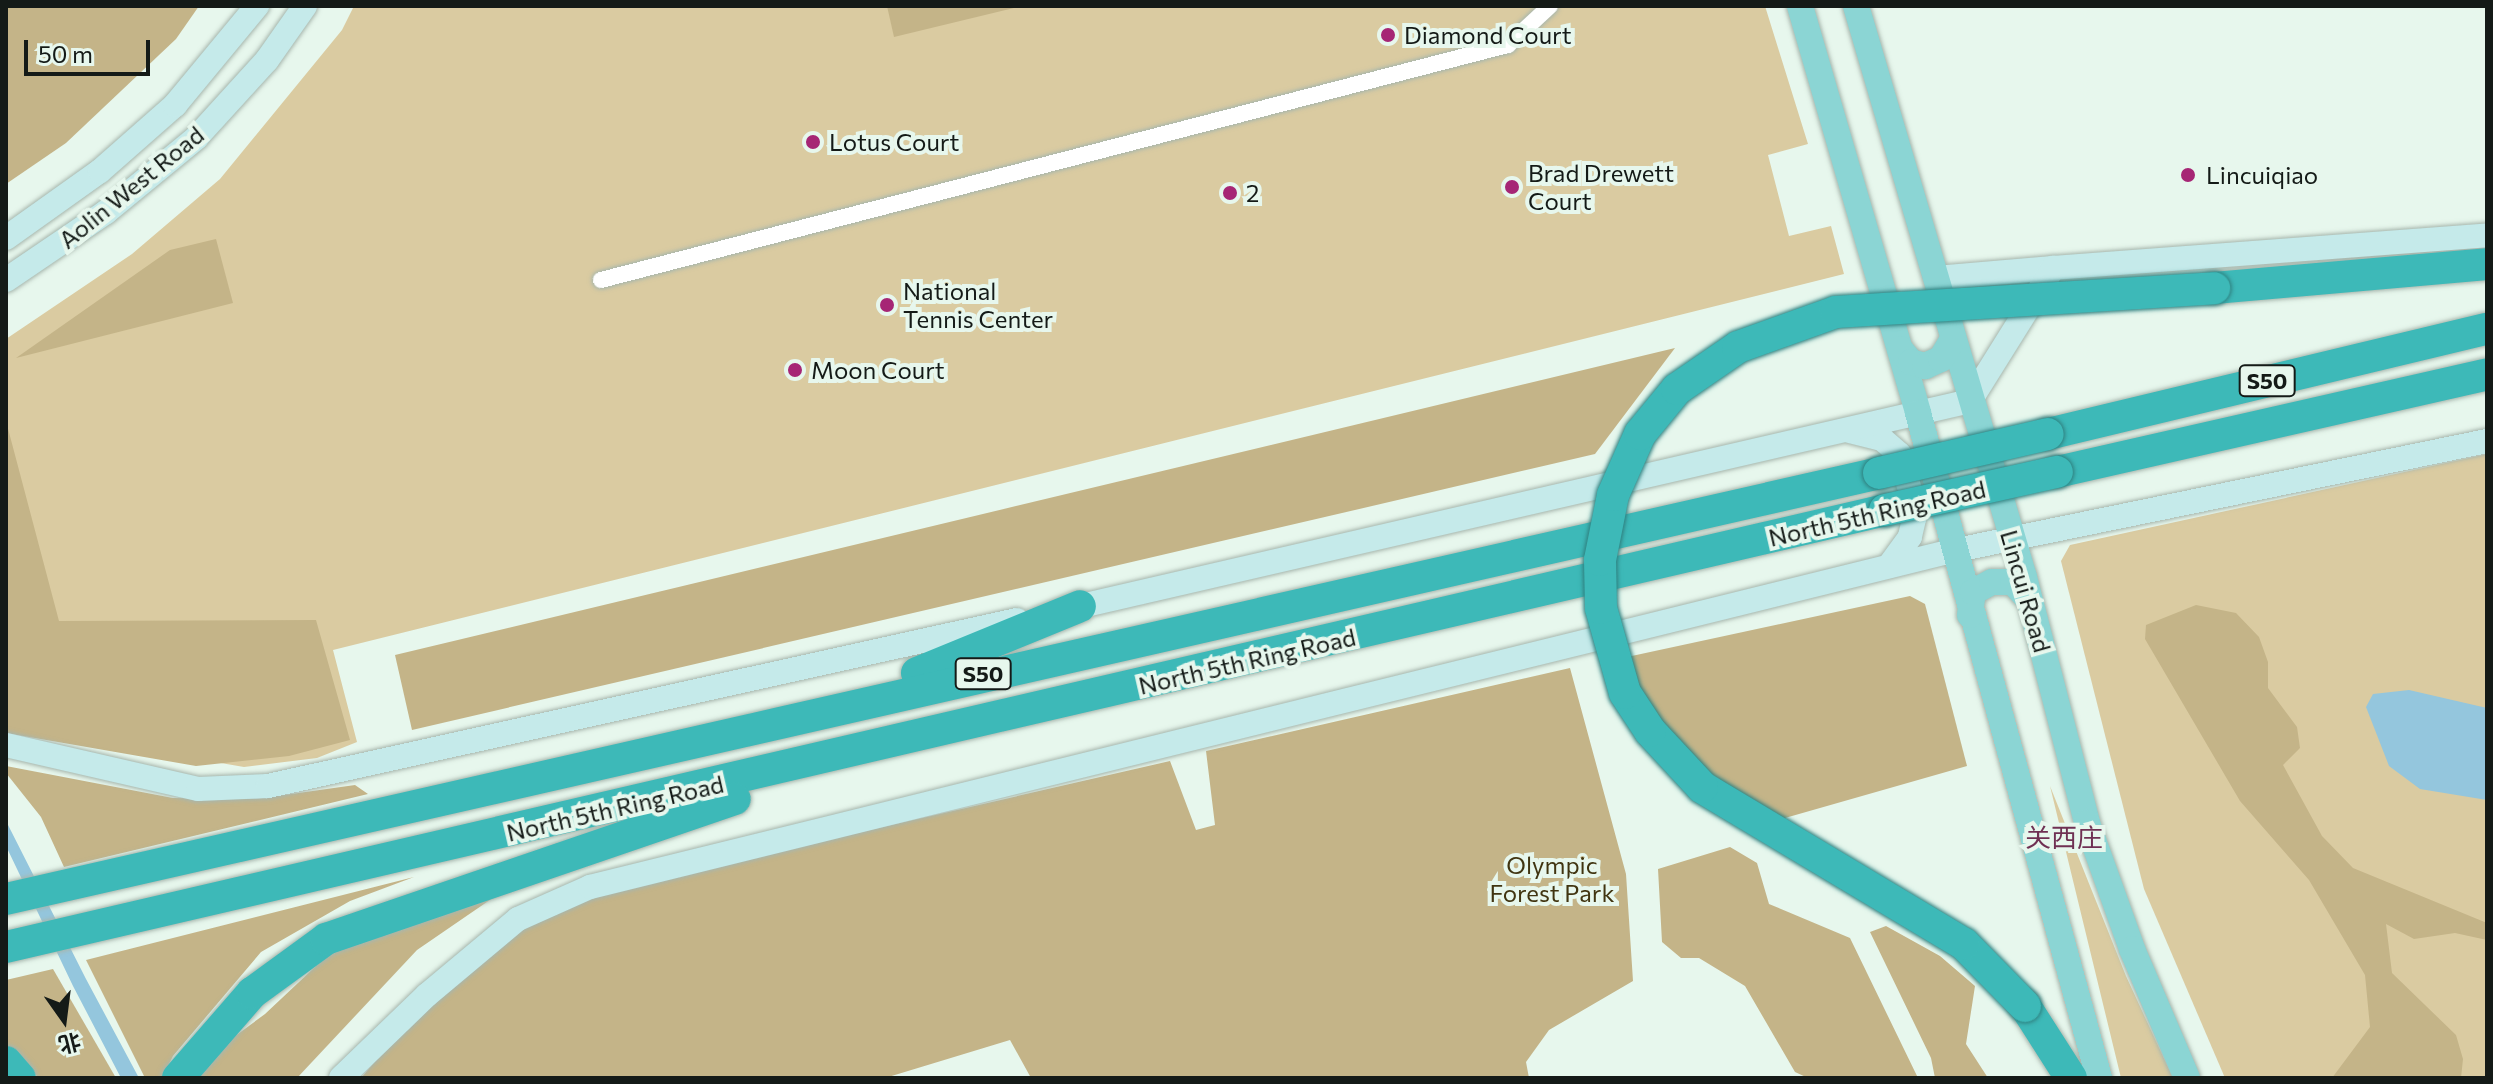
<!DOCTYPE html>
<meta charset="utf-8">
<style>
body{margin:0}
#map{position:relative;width:2493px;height:1084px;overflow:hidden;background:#e7f7ed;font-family:Commissioner,"Noto Sans SC",sans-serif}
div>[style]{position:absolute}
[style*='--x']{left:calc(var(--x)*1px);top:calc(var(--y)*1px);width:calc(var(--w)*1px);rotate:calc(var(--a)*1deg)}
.green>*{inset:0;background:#dacba1}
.forest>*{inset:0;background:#c4b488}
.water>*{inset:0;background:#94c6dd}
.roads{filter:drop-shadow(0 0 2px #a7b6ad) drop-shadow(0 0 2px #a7b6ad)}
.street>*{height:16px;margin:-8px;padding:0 8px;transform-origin:8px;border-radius:8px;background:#fff}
.secondary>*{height:24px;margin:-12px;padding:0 12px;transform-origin:12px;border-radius:12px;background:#c5eaea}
.primary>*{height:26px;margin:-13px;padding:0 13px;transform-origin:13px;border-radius:13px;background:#8bd5d4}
.highway>*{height:32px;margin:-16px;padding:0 16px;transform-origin:16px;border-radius:16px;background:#3db9b8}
.bridges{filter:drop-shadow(0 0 2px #2f8180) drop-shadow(0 0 2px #2f8180)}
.highway-bridge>*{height:32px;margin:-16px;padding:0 16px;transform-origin:16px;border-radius:16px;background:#3db9b8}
.dots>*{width:22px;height:22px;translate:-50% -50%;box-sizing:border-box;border:4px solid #e7f7ed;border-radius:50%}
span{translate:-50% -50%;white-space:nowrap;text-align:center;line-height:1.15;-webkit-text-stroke:8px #e7f7ed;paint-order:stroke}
.shield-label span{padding:2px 6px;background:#e7f7ed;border:2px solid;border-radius:6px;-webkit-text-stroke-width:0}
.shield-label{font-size:22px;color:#141a17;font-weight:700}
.poi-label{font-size:24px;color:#141a17}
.left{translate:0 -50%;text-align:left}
.street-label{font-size:24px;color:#141a17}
.park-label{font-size:24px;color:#403410}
.neighbourhood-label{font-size:26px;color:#6f3053}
.frame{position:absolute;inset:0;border:8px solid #141a17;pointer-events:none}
.north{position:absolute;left:24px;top:980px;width:80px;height:80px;-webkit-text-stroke:6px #e7f7ed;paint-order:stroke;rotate:166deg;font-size:22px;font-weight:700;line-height:32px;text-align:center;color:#141a17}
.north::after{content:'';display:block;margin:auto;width:28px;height:36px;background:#141a17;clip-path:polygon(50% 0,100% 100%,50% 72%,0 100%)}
.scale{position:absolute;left:24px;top:40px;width:126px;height:36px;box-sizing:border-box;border:4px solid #141a17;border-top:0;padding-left:10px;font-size:24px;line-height:28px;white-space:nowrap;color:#141a17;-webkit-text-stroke:6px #e7f7ed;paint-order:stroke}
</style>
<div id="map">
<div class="green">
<div style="clip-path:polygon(354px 6px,1765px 6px,1808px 144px,1768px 155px,1789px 236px,1831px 226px,1844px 274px,333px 650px,357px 742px,317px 758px,244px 767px,6px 726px,6px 339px,132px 254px,220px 179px,342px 30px)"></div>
<div style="clip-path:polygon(2487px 454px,2487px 1078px,2225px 1078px,2144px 889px,2061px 561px,2070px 545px)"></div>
<div style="clip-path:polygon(2050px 786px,2126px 976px,2173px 1078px,2121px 1078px)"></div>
</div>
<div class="forest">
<div style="clip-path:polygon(6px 6px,199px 6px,176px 39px,66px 143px,6px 184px)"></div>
<div style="clip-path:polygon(887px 6px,1022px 6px,894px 37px)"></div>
<div style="clip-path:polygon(216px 239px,233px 303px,16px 358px,170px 250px)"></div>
<div style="clip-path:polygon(1675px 348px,1595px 454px,412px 730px,395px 655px)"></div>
<div style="clip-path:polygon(6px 421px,59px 621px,316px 620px,350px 740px,289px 756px,196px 766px,6px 733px)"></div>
<div style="clip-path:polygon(1910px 596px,1925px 604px,1967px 766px,1778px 820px,1683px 754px,1639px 693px,1627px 657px)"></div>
<div style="clip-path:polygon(2196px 605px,2236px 613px,2259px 637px,2268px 662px,2268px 688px,2297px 727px,2300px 748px,2283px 765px,2322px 836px,2353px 868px,2487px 923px,2487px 940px,2455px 933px,2414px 939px,2386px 924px,2392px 973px,2456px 1035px,2463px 1059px,2461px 1078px,2332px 1078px,2370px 1027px,2365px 975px,2309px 880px,2240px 801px,2145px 639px,2146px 625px)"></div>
<div style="clip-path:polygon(1570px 668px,1626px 874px,1633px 981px,1549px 1030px,1526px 1062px,1529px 1078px,1031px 1078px,1010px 1040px,885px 1078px,361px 1078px,408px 1023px,524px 922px,595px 893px,1170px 761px,1196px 830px,1215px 825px,1206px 751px)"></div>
<div style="clip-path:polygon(6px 766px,173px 798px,256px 799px,355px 785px,368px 794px,64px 867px,41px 817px,6px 773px)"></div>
<div style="clip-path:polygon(1730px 847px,1757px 863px,1769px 904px,1850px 938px,1918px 1078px,1808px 1078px,1795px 1072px,1745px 986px,1699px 958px,1681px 958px,1662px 942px,1658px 869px)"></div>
<div style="clip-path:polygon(414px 877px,350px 901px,261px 952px,173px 1056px,162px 1078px,145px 1078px,86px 960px)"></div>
<div style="clip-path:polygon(500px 893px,417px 950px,297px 1078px,197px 1078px,208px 1056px,265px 1014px,332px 951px)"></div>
<div style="clip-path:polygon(1886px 926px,1940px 956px,1975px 986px,1966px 1044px,1988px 1078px,1935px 1078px,1931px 1058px,1870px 932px)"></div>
<div style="clip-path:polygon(53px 969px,116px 1078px,39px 1078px,6px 1047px,6px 980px)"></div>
</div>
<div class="water">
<div style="clip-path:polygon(2409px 690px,2487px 708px,2487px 800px,2420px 789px,2389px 766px,2366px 707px,2373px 694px)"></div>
<div style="clip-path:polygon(6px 821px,86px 979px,139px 1078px,121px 1078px,73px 986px,6px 846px)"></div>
</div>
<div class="roads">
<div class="street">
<div style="--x:601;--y:280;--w:937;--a:-14.53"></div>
<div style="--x:1508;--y:45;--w:57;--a:-42.9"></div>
</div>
<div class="secondary">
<div style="--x:6;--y:238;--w:115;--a:-35.5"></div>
<div style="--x:100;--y:171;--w:100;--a:-41.3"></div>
<div style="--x:175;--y:105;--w:129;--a:-50.4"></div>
<div style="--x:1936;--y:278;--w:117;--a:-4.9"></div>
<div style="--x:6;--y:280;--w:121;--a:-34.2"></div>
<div style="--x:106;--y:212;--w:117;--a:-39.4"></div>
<div style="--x:196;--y:138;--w:105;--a:-47.7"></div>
<div style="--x:267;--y:60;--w:66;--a:-54.9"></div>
<div style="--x:1850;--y:431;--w:33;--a:14"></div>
<div style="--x:1882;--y:439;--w:23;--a:41"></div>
<div style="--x:1899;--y:454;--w:39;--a:73"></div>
<div style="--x:1910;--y:491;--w:28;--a:82"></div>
<div style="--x:1914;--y:519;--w:18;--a:103"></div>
<div style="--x:1910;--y:537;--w:36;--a:126"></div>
<div style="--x:1064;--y:610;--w:930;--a:-12.99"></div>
<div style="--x:1970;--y:401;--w:157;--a:-58"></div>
<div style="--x:2053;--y:268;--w:435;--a:-4.3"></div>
<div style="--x:6;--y:745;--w:197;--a:12.9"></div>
<div style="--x:198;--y:789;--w:70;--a:-2.5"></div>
<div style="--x:268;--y:786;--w:767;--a:-12.5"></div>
<div style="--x:341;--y:1078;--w:120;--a:-44"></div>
<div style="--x:427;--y:995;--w:119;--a:-39.9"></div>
<div style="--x:518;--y:919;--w:79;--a:-24"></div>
<div style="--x:590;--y:887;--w:1403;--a:-13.86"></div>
<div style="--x:1952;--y:551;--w:546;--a:-11.62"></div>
</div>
<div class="primary">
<div style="--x:1800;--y:6;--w:424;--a:73.8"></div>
<div style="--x:1918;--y:413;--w:689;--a:74.77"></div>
<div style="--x:1856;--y:6;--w:595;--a:73.61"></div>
<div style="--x:2024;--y:577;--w:254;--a:75.6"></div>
<div style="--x:2087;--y:823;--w:134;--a:70.3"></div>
<div style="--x:2132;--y:949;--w:140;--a:66.9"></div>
<div style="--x:1900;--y:349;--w:17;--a:50"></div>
<div style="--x:1911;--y:362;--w:15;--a:16"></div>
<div style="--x:1925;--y:366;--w:17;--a:-24"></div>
<div style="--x:1941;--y:359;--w:23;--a:-59"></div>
<div style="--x:1970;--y:615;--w:23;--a:-83"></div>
<div style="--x:1973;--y:592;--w:21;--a:-28"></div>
<div style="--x:1992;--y:582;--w:21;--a:0"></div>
<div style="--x:2013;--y:582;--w:25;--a:48"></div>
</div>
<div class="highway">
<div style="--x:2214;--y:288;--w:274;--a:-5"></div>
<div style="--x:2048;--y:434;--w:451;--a:-13.5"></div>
<div style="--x:2057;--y:472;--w:441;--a:-12.8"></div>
<div style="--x:917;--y:673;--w:176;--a:-22.3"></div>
<div style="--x:6;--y:899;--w:1921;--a:-12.81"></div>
<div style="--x:6;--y:947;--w:1929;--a:-13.09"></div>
<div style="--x:2025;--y:1006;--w:85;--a:57.4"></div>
<div style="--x:6;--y:1062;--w:21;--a:49"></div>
<div style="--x:178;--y:1078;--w:113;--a:-49"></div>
<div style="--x:252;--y:993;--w:92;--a:-36.1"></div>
<div style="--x:326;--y:939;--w:432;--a:-18.9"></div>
</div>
</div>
<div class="bridges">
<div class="highway-bridge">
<div style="--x:1879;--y:473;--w:173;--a:-13"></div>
<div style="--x:1885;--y:510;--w:176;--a:-12.5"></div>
<div style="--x:2025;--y:1006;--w:87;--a:-134.5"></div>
<div style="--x:1964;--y:944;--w:305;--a:-149.1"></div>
<div style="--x:1702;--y:787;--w:76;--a:-132.9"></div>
<div style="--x:1650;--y:731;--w:45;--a:-123.3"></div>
<div style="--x:1625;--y:693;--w:88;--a:-105.8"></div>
<div style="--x:1601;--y:608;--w:48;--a:-91.2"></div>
<div style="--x:1600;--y:560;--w:66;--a:-78.7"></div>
<div style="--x:1613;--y:495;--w:67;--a:-66.1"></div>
<div style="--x:1640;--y:434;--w:58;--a:-50.6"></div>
<div style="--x:1677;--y:389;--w:74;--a:-34.5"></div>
<div style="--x:1738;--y:347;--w:104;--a:-19.7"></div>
<div style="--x:1836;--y:312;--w:379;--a:-3.6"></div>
</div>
</div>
<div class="dots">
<div style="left:1388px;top:35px;background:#a62675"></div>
<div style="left:813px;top:142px;background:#a62675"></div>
<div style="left:2188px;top:175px;background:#a62675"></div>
<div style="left:1512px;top:187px;background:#a62675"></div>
<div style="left:1230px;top:193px;background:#a62675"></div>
<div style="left:887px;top:305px;background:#a62675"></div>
<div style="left:795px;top:370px;background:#a62675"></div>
</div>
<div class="shield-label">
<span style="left:2267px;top:381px">S50</span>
<span style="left:983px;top:674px">S50</span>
</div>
<div class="poi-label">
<span class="left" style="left:1404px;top:35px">Diamond Court</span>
<span class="left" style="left:829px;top:142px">Lotus Court</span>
<span class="left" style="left:1528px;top:187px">Brad Drewett<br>Court</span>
<span class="left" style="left:2206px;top:175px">Lincuiqiao</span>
<span class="left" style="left:1246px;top:193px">2</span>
<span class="left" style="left:903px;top:305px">National<br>Tennis Center</span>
<span class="left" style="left:811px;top:370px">Moon Court</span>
</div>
<div class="street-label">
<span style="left:131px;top:187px;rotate:-39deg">Aolin West Road</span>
<span style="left:1877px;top:513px;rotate:-13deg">North 5th Ring Road</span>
<span style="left:2026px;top:591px;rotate:74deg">Lincui Road</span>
<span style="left:1247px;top:661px;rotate:-13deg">North 5th Ring Road</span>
<span style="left:615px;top:808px;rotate:-13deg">North 5th Ring Road</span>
</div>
<div class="park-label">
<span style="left:1552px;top:879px">Olympic<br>Forest Park</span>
</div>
<div class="neighbourhood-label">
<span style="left:2064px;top:837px">关西庄</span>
</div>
<div class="frame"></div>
<div class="north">北</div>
<div class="scale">50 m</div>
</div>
